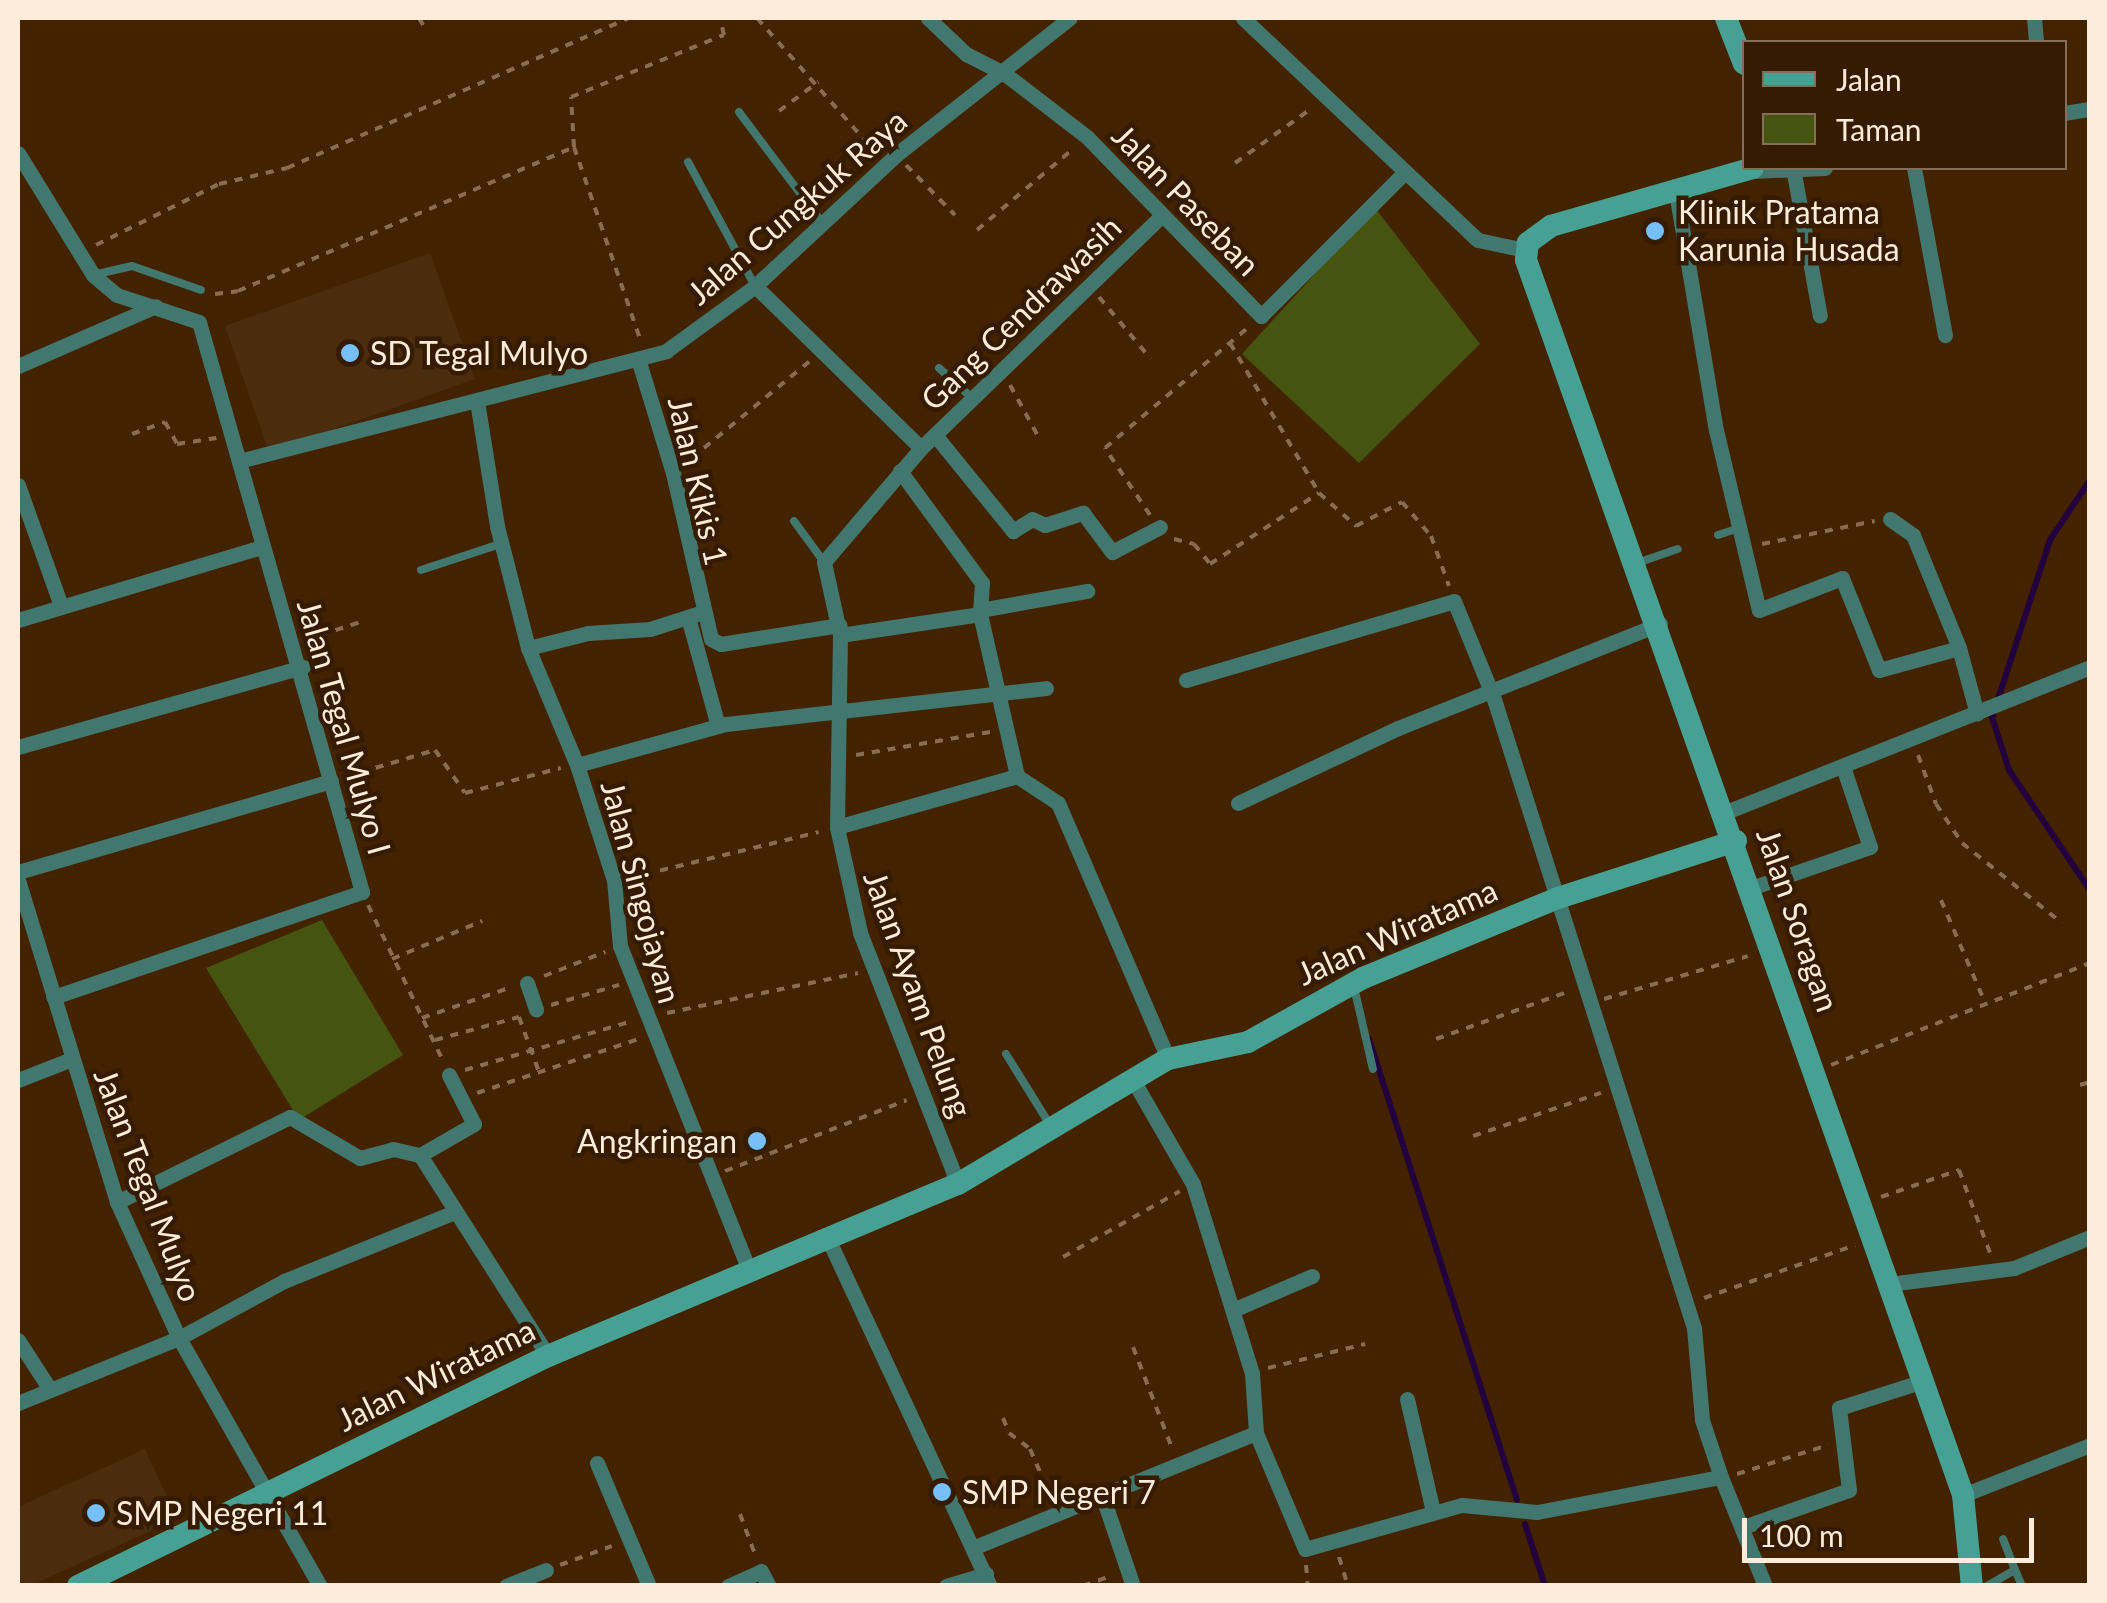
<!DOCTYPE html>
<style>
body{margin:0}
#map{position:relative;width:2107px;height:1603px;overflow:hidden;background:#432200;font-family:Lato,sans-serif}
div>[style]{position:absolute}
[style*='--x']{left:calc(var(--x)*1px);top:calc(var(--y)*1px);width:calc(var(--w)*1px);rotate:calc(var(--a)*1deg)}
.built>*{inset:0;background:#4b2d0d}
.green>*{inset:0;background:#45550f}
.stream>*{height:6px;margin:-3px;padding:0 3px;transform-origin:3px;border-radius:3px;background:#22013e}
.path>*{height:4px;margin-top:-2px;transform-origin:0;background:repeating-linear-gradient(90deg,#896d53 0 8px,transparent 0 16px)}
.lane>*{height:8px;margin:-4px;padding:0 4px;transform-origin:4px;border-radius:4px;background:#41776e}
.street>*{height:15px;margin:-7.5px;padding:0 7.5px;transform-origin:7.5px;border-radius:7.5px;background:#41776e}
.secondary>*{height:22px;margin:-11px;padding:0 11px;transform-origin:11px;border-radius:11px;background:#46a194}
.dots>*{width:28px;height:28px;translate:-50% -50%;box-sizing:border-box;border:5px solid #341b02;border-radius:50%}
span{translate:-50% -50%;white-space:nowrap;text-align:center;line-height:1.15;-webkit-text-stroke:9px #341b02;paint-order:stroke}
.street-label{font-size:32px;color:#fdebdc}
.poi-label{font-size:32px;color:#fdebdc}
.left{translate:0 -50%;text-align:left}
.right{translate:-100% -50%;text-align:right}
.frame{position:absolute;inset:0;border:20px solid #fdebdc;pointer-events:none}
.legend{position:absolute;left:1742px;top:40px;width:325px;height:130px;box-sizing:border-box;background:#341b02;border:2px solid #846e59;margin:0;padding:12px 18px;list-style:none;font-size:30px;color:#fdebdc}
.legend li{display:flex;align-items:center;gap:20px;height:50px}
.legend b{width:50px;border:2px solid #846e59}
.scale{position:absolute;left:1742px;top:1518px;width:292px;height:45px;box-sizing:border-box;border:5px solid #fdebdc;border-top:0;padding-left:12px;font-size:30px;line-height:35px;white-space:nowrap;color:#fdebdc;-webkit-text-stroke:8px #341b02;paint-order:stroke}
</style>
<div id="map">
<div class="built">
<div style="clip-path:polygon(430px 253px,475px 379px,269px 452px,225px 326px)"></div>
<div style="clip-path:polygon(145px 1449px,177px 1519px,32px 1585px,18px 1585px,18px 1507px)"></div>
</div>
<div class="green">
<div style="clip-path:polygon(1375px 208px,1480px 344px,1359px 463px,1242px 354px)"></div>
<div style="clip-path:polygon(322px 920px,403px 1055px,299px 1120px,206px 968px)"></div>
</div>
<div class="stream">
<div style="--x:2090;--y:480;--w:72;--a:123.7"></div>
<div style="--x:2050;--y:540;--w:186;--a:108.1"></div>
<div style="--x:1992;--y:717;--w:56;--a:72.2"></div>
<div style="--x:2009;--y:770;--w:145;--a:56"></div>
<div style="--x:1369;--y:1039;--w:484;--a:72.2"></div>
<div style="--x:1525;--y:1524;--w:65;--a:72.1"></div>
</div>
<div class="path">
<div style="--x:419;--y:18;--w:16;--a:60"></div>
<div style="--x:757;--y:18;--w:180;--a:48.6"></div>
<div style="--x:779;--y:111;--w:49;--a:-36.6"></div>
<div style="--x:574;--y:147;--w:50;--a:-93.4"></div>
<div style="--x:571;--y:97;--w:165;--a:-22.1"></div>
<div style="--x:724;--y:35;--w:17;--a:-103"></div>
<div style="--x:1235;--y:163;--w:95;--a:-35.5"></div>
<div style="--x:906;--y:165;--w:70;--a:45.6"></div>
<div style="--x:977;--y:230;--w:126;--a:-40.2"></div>
<div style="--x:96;--y:245;--w:137;--a:-26.4"></div>
<div style="--x:219;--y:184;--w:70;--a:-13.2"></div>
<div style="--x:287;--y:168;--w:373;--a:-23.7"></div>
<div style="--x:215;--y:294;--w:23;--a:-7"></div>
<div style="--x:238;--y:291;--w:366;--a:-23.2"></div>
<div style="--x:574;--y:147;--w:206;--a:71"></div>
<div style="--x:1099;--y:297;--w:80;--a:50.1"></div>
<div style="--x:1230;--y:343;--w:174;--a:59.3"></div>
<div style="--x:1319;--y:493;--w:50;--a:41.7"></div>
<div style="--x:1356;--y:526;--w:52;--a:-27.6"></div>
<div style="--x:1402;--y:502;--w:45;--a:49.5"></div>
<div style="--x:1431;--y:536;--w:53;--a:70.2"></div>
<div style="--x:1010;--y:385;--w:60;--a:61.3"></div>
<div style="--x:132;--y:434;--w:35;--a:-20"></div>
<div style="--x:165;--y:422;--w:25;--a:61"></div>
<div style="--x:177;--y:444;--w:40;--a:-8.5"></div>
<div style="--x:704;--y:448;--w:139;--a:-39.4"></div>
<div style="--x:1150;--y:515;--w:81;--a:-123.9"></div>
<div style="--x:1105;--y:448;--w:189;--a:-40.1"></div>
<div style="--x:1174;--y:539;--w:21;--a:14"></div>
<div style="--x:1194;--y:544;--w:26;--a:51"></div>
<div style="--x:1210;--y:564;--w:130;--a:-33.1"></div>
<div style="--x:1762;--y:544;--w:115;--a:-11.5"></div>
<div style="--x:305;--y:640;--w:62;--a:-17.9"></div>
<div style="--x:856;--y:755;--w:136;--a:-9.7"></div>
<div style="--x:1918;--y:755;--w:52;--a:69.8"></div>
<div style="--x:1936;--y:804;--w:47;--a:56.3"></div>
<div style="--x:1962;--y:843;--w:128;--a:38.7"></div>
<div style="--x:345;--y:777;--w:94;--a:-16.7"></div>
<div style="--x:435;--y:750;--w:52;--a:55.1"></div>
<div style="--x:465;--y:793;--w:99;--a:-14.6"></div>
<div style="--x:629;--y:878;--w:195;--a:-13.6"></div>
<div style="--x:1941;--y:900;--w:114;--a:66.8"></div>
<div style="--x:368;--y:905;--w:171;--a:64.3"></div>
<div style="--x:392;--y:959;--w:98;--a:-22.9"></div>
<div style="--x:544;--y:976;--w:66;--a:-21.5"></div>
<div style="--x:1604;--y:999;--w:150;--a:-16.6"></div>
<div style="--x:551;--y:1005;--w:71;--a:-16.4"></div>
<div style="--x:667;--y:1013;--w:195;--a:-11.8"></div>
<div style="--x:422;--y:1018;--w:95;--a:-19"></div>
<div style="--x:1436;--y:1039;--w:142;--a:-19.7"></div>
<div style="--x:435;--y:1040;--w:87;--a:-15.3"></div>
<div style="--x:519;--y:1017;--w:59;--a:70"></div>
<div style="--x:1831;--y:1065;--w:278;--a:-21.5"></div>
<div style="--x:465;--y:1070;--w:175;--a:-16.3"></div>
<div style="--x:2080;--y:1085;--w:10;--a:-17"></div>
<div style="--x:477;--y:1093;--w:170;--a:-18.5"></div>
<div style="--x:1473;--y:1136;--w:135;--a:-18.6"></div>
<div style="--x:725;--y:1171;--w:195;--a:-21.3"></div>
<div style="--x:1881;--y:1197;--w:83;--a:-19.1"></div>
<div style="--x:1959;--y:1170;--w:89;--a:69.5"></div>
<div style="--x:1063;--y:1257;--w:134;--a:-29.4"></div>
<div style="--x:1704;--y:1298;--w:160;--a:-19.3"></div>
<div style="--x:1133;--y:1347;--w:108;--a:68.9"></div>
<div style="--x:1268;--y:1368;--w:100;--a:-13.9"></div>
<div style="--x:1003;--y:1418;--w:16;--a:68"></div>
<div style="--x:1009;--y:1433;--w:26;--a:37"></div>
<div style="--x:1030;--y:1449;--w:52;--a:66.4"></div>
<div style="--x:1737;--y:1474;--w:96;--a:-17.7"></div>
<div style="--x:740;--y:1514;--w:46;--a:69.6"></div>
<div style="--x:1339;--y:1557;--w:30;--a:73"></div>
<div style="--x:560;--y:1565;--w:55;--a:-20.1"></div>
<div style="--x:1306;--y:1565;--w:21;--a:85"></div>
<div style="--x:1083;--y:1586;--w:29;--a:-20"></div>
</div>
<div class="lane">
<div style="--x:739;--y:112;--w:140;--a:53.1"></div>
<div style="--x:688;--y:162;--w:141;--a:61.6"></div>
<div style="--x:93;--y:275;--w:40;--a:-13"></div>
<div style="--x:132;--y:266;--w:73;--a:19.2"></div>
<div style="--x:939;--y:368;--w:45;--a:42.3"></div>
<div style="--x:794;--y:521;--w:51;--a:53.8"></div>
<div style="--x:1718;--y:535;--w:20;--a:-18"></div>
<div style="--x:1637;--y:563;--w:43;--a:-18.9"></div>
<div style="--x:421;--y:570;--w:83;--a:-18.2"></div>
<div style="--x:1354;--y:987;--w:84;--a:77"></div>
<div style="--x:1006;--y:1054;--w:84;--a:58.2"></div>
<div style="--x:2015;--y:1570;--w:17;--a:66"></div>
<div style="--x:1987;--y:1586;--w:32;--a:-30"></div>
<div style="--x:2015;--y:1570;--w:33;--a:-111"></div>
</div>
<div class="street">
<div style="--x:928;--y:18;--w:52;--a:43.5"></div>
<div style="--x:966;--y:54;--w:44;--a:27.1"></div>
<div style="--x:1005;--y:74;--w:103;--a:37.5"></div>
<div style="--x:1087;--y:137;--w:250;--a:45.8"></div>
<div style="--x:1261;--y:316;--w:201;--a:-45"></div>
<div style="--x:1243;--y:18;--w:323;--a:43.4"></div>
<div style="--x:1478;--y:240;--w:48;--a:12"></div>
<div style="--x:2034;--y:18;--w:24;--a:85"></div>
<div style="--x:2064;--y:113;--w:26;--a:-9"></div>
<div style="--x:18;--y:153;--w:143;--a:58.4"></div>
<div style="--x:93;--y:275;--w:31;--a:40"></div>
<div style="--x:117;--y:295;--w:86;--a:18.2"></div>
<div style="--x:199;--y:322;--w:593;--a:74.04"></div>
<div style="--x:362;--y:892;--w:326;--a:161.2"></div>
<div style="--x:1793;--y:168;--w:150;--a:79.7"></div>
<div style="--x:1914;--y:168;--w:170;--a:79.5"></div>
<div style="--x:1751;--y:171;--w:74;--a:-2.3"></div>
<div style="--x:1675;--y:186;--w:247;--a:80.5"></div>
<div style="--x:1716;--y:430;--w:185;--a:76.6"></div>
<div style="--x:1759;--y:610;--w:89;--a:-21.1"></div>
<div style="--x:1842;--y:578;--w:99;--a:68.1"></div>
<div style="--x:1879;--y:670;--w:83;--a:-15.4"></div>
<div style="--x:755;--y:286;--w:232;--a:44.3"></div>
<div style="--x:639;--y:362;--w:116;--a:73"></div>
<div style="--x:673;--y:473;--w:170;--a:77.1"></div>
<div style="--x:711;--y:639;--w:11;--a:27"></div>
<div style="--x:721;--y:644;--w:120;--a:-9.1"></div>
<div style="--x:18;--y:366;--w:150;--a:-23.5"></div>
<div style="--x:477;--y:401;--w:127;--a:80.9"></div>
<div style="--x:497;--y:526;--w:126;--a:75.7"></div>
<div style="--x:528;--y:648;--w:127;--a:67.3"></div>
<div style="--x:577;--y:765;--w:121;--a:72.2"></div>
<div style="--x:614;--y:880;--w:66;--a:84.8"></div>
<div style="--x:620;--y:946;--w:352;--a:68.3"></div>
<div style="--x:935;--y:435;--w:124;--a:50.9"></div>
<div style="--x:1013;--y:531;--w:22;--a:-32"></div>
<div style="--x:1032;--y:519;--w:14;--a:25"></div>
<div style="--x:1045;--y:525;--w:40;--a:-18"></div>
<div style="--x:1083;--y:513;--w:49;--a:53.4"></div>
<div style="--x:1112;--y:552;--w:54;--a:-27.5"></div>
<div style="--x:243;--y:460;--w:437;--a:-14.4"></div>
<div style="--x:666;--y:351;--w:110;--a:-36.1"></div>
<div style="--x:755;--y:286;--w:194;--a:-42.9"></div>
<div style="--x:897;--y:154;--w:220;--a:-38.2"></div>
<div style="--x:900;--y:471;--w:139;--a:53.8"></div>
<div style="--x:982;--y:583;--w:31;--a:94"></div>
<div style="--x:980;--y:614;--w:166;--a:77.1"></div>
<div style="--x:1017;--y:776;--w:49;--a:33.4"></div>
<div style="--x:1058;--y:803;--w:279;--a:66.7"></div>
<div style="--x:18;--y:485;--w:128;--a:70.4"></div>
<div style="--x:1890;--y:519;--w:28;--a:35"></div>
<div style="--x:1913;--y:535;--w:122;--a:67.8"></div>
<div style="--x:1959;--y:648;--w:68;--a:74.7"></div>
<div style="--x:980;--y:610;--w:109;--a:-10.1"></div>
<div style="--x:688;--y:617;--w:113;--a:74.6"></div>
<div style="--x:18;--y:620;--w:254;--a:-16.7"></div>
<div style="--x:840;--y:635;--w:142;--a:-8.5"></div>
<div style="--x:528;--y:648;--w:62;--a:-14"></div>
<div style="--x:588;--y:633;--w:62;--a:-3.7"></div>
<div style="--x:650;--y:629;--w:52;--a:-17.7"></div>
<div style="--x:1186;--y:680;--w:279;--a:-16.4"></div>
<div style="--x:1454;--y:601;--w:103;--a:67.7"></div>
<div style="--x:1493;--y:696;--w:663;--a:72.36"></div>
<div style="--x:1694;--y:1328;--w:92;--a:85"></div>
<div style="--x:1702;--y:1420;--w:60;--a:71.6"></div>
<div style="--x:18;--y:747;--w:296;--a:-15.7"></div>
<div style="--x:577;--y:765;--w:155;--a:-15.4"></div>
<div style="--x:726;--y:724;--w:322;--a:-6.4"></div>
<div style="--x:1238;--y:803;--w:177;--a:-25.1"></div>
<div style="--x:1398;--y:728;--w:282;--a:-21.7"></div>
<div style="--x:1726;--y:812;--w:392;--a:-21.7"></div>
<div style="--x:837;--y:827;--w:192;--a:-89.1"></div>
<div style="--x:840;--y:635;--w:75;--a:-102.4"></div>
<div style="--x:824;--y:562;--w:150;--a:-49.6"></div>
<div style="--x:921;--y:448;--w:332;--a:-44"></div>
<div style="--x:18;--y:872;--w:326;--a:-16.2"></div>
<div style="--x:18;--y:880;--w:337;--a:72.9"></div>
<div style="--x:117;--y:1202;--w:149;--a:65.5"></div>
<div style="--x:179;--y:1338;--w:285;--a:60.4"></div>
<div style="--x:1751;--y:888;--w:126;--a:-19"></div>
<div style="--x:1870;--y:847;--w:84;--a:-108.6"></div>
<div style="--x:527;--y:983;--w:28;--a:71"></div>
<div style="--x:449;--y:1075;--w:55;--a:63"></div>
<div style="--x:474;--y:1124;--w:62;--a:150.1"></div>
<div style="--x:420;--y:1155;--w:238;--a:57.5"></div>
<div style="--x:18;--y:1080;--w:55;--a:-21.4"></div>
<div style="--x:1133;--y:1080;--w:120;--a:60"></div>
<div style="--x:1193;--y:1184;--w:198;--a:72.7"></div>
<div style="--x:1252;--y:1373;--w:60;--a:86.2"></div>
<div style="--x:1256;--y:1433;--w:126;--a:67.1"></div>
<div style="--x:1305;--y:1549;--w:163;--a:-15.7"></div>
<div style="--x:1462;--y:1505;--w:75;--a:5.3"></div>
<div style="--x:1537;--y:1512;--w:187;--a:-10.8"></div>
<div style="--x:1721;--y:1477;--w:118;--a:68"></div>
<div style="--x:958;--y:1184;--w:270;--a:-111.3"></div>
<div style="--x:860;--y:932;--w:107;--a:-102.4"></div>
<div style="--x:837;--y:827;--w:187;--a:-15.8"></div>
<div style="--x:117;--y:1202;--w:193;--a:-26.2"></div>
<div style="--x:290;--y:1117;--w:81;--a:30.4"></div>
<div style="--x:360;--y:1158;--w:34;--a:-15"></div>
<div style="--x:393;--y:1149;--w:28;--a:13"></div>
<div style="--x:830;--y:1243;--w:378;--a:65"></div>
<div style="--x:1889;--y:1284;--w:126;--a:-7.3"></div>
<div style="--x:2014;--y:1268;--w:82;--a:-22.2"></div>
<div style="--x:1233;--y:1310;--w:86;--a:-23.3"></div>
<div style="--x:18;--y:1340;--w:57;--a:57.1"></div>
<div style="--x:1407;--y:1399;--w:116;--a:77"></div>
<div style="--x:18;--y:1403;--w:174;--a:-22"></div>
<div style="--x:179;--y:1338;--w:119;--a:-28.5"></div>
<div style="--x:284;--y:1281;--w:184;--a:-22"></div>
<div style="--x:597;--y:1463;--w:134;--a:67.1"></div>
<div style="--x:1101;--y:1492;--w:99;--a:71.2"></div>
<div style="--x:1963;--y:1495;--w:136;--a:-21.5"></div>
<div style="--x:1746;--y:1526;--w:109;--a:-19.3"></div>
<div style="--x:1849;--y:1490;--w:83;--a:-97"></div>
<div style="--x:1839;--y:1408;--w:88;--a:-17.8"></div>
<div style="--x:975;--y:1547;--w:303;--a:-22.1"></div>
<div style="--x:506;--y:1586;--w:43;--a:-21.8"></div>
<div style="--x:728;--y:1586;--w:36;--a:-24"></div>
<div style="--x:761;--y:1571;--w:17;--a:62"></div>
<div style="--x:946;--y:1586;--w:42;--a:-16.7"></div>
</div>
<div class="secondary">
<div style="--x:1726;--y:18;--w:49;--a:68.6"></div>
<div style="--x:1753;--y:168;--w:210;--a:164"></div>
<div style="--x:1551;--y:226;--w:29;--a:144"></div>
<div style="--x:1528;--y:243;--w:17;--a:97"></div>
<div style="--x:1526;--y:260;--w:1310;--a:70.51"></div>
<div style="--x:1963;--y:1495;--w:91;--a:84.4"></div>
<div style="--x:78;--y:1586;--w:523;--a:-26.08"></div>
<div style="--x:548;--y:1356;--w:445;--a:-22.8"></div>
<div style="--x:958;--y:1184;--w:244;--a:-30.8"></div>
<div style="--x:1168;--y:1059;--w:82;--a:-12"></div>
<div style="--x:1248;--y:1042;--w:132;--a:-29.1"></div>
<div style="--x:1363;--y:978;--w:211;--a:-22.3"></div>
<div style="--x:1558;--y:898;--w:187;--a:-17.8"></div>
</div>
<div class="dots">
<div style="left:1655px;top:231px;background:#76c0f7"></div>
<div style="left:350px;top:353px;background:#76c0f7"></div>
<div style="left:757px;top:1141px;background:#76c0f7"></div>
<div style="left:942px;top:1492px;background:#76c0f7"></div>
<div style="left:96px;top:1513px;background:#76c0f7"></div>
</div>
<div class="street-label">
<span style="left:1186px;top:200px;rotate:46deg">Jalan Paseban</span>
<span style="left:797px;top:207px;rotate:-41deg">Jalan Cungkuk Raya</span>
<span style="left:1021px;top:313px;rotate:-44deg">Gang Cendrawasih</span>
<span style="left:698px;top:481px;rotate:77deg">Jalan Kikis 1</span>
<span style="left:344px;top:727px;rotate:74deg">Jalan Tegal Mulyo I</span>
<span style="left:641px;top:892px;rotate:75deg">Jalan Singojayan</span>
<span style="left:1798px;top:920px;rotate:71deg">Jalan Soragan</span>
<span style="left:1397px;top:932px;rotate:-24deg">Jalan Wiratama</span>
<span style="left:918px;top:994px;rotate:70deg">Jalan Ayam Pelung</span>
<span style="left:148px;top:1185px;rotate:69deg">Jalan Tegal Mulyo</span>
<span style="left:436px;top:1375px;rotate:-26deg">Jalan Wiratama</span>
</div>
<div class="poi-label">
<span class="left" style="left:1678px;top:231px">Klinik Pratama<br>Karunia Husada</span>
<span class="left" style="left:370px;top:353px">SD Tegal Mulyo</span>
<span class="right" style="left:737px;top:1141px">Angkringan</span>
<span class="left" style="left:962px;top:1492px">SMP Negeri 7</span>
<span class="left" style="left:116px;top:1513px">SMP Negeri 11</span>
</div>
<div class="frame"></div>
<ul class="legend">
<li><b style="height:12px;background:#46a194"></b>Jalan</li>
<li><b style="height:28px;background:#45550f"></b>Taman</li>
</ul>
<div class="scale">100 m</div>
</div>
